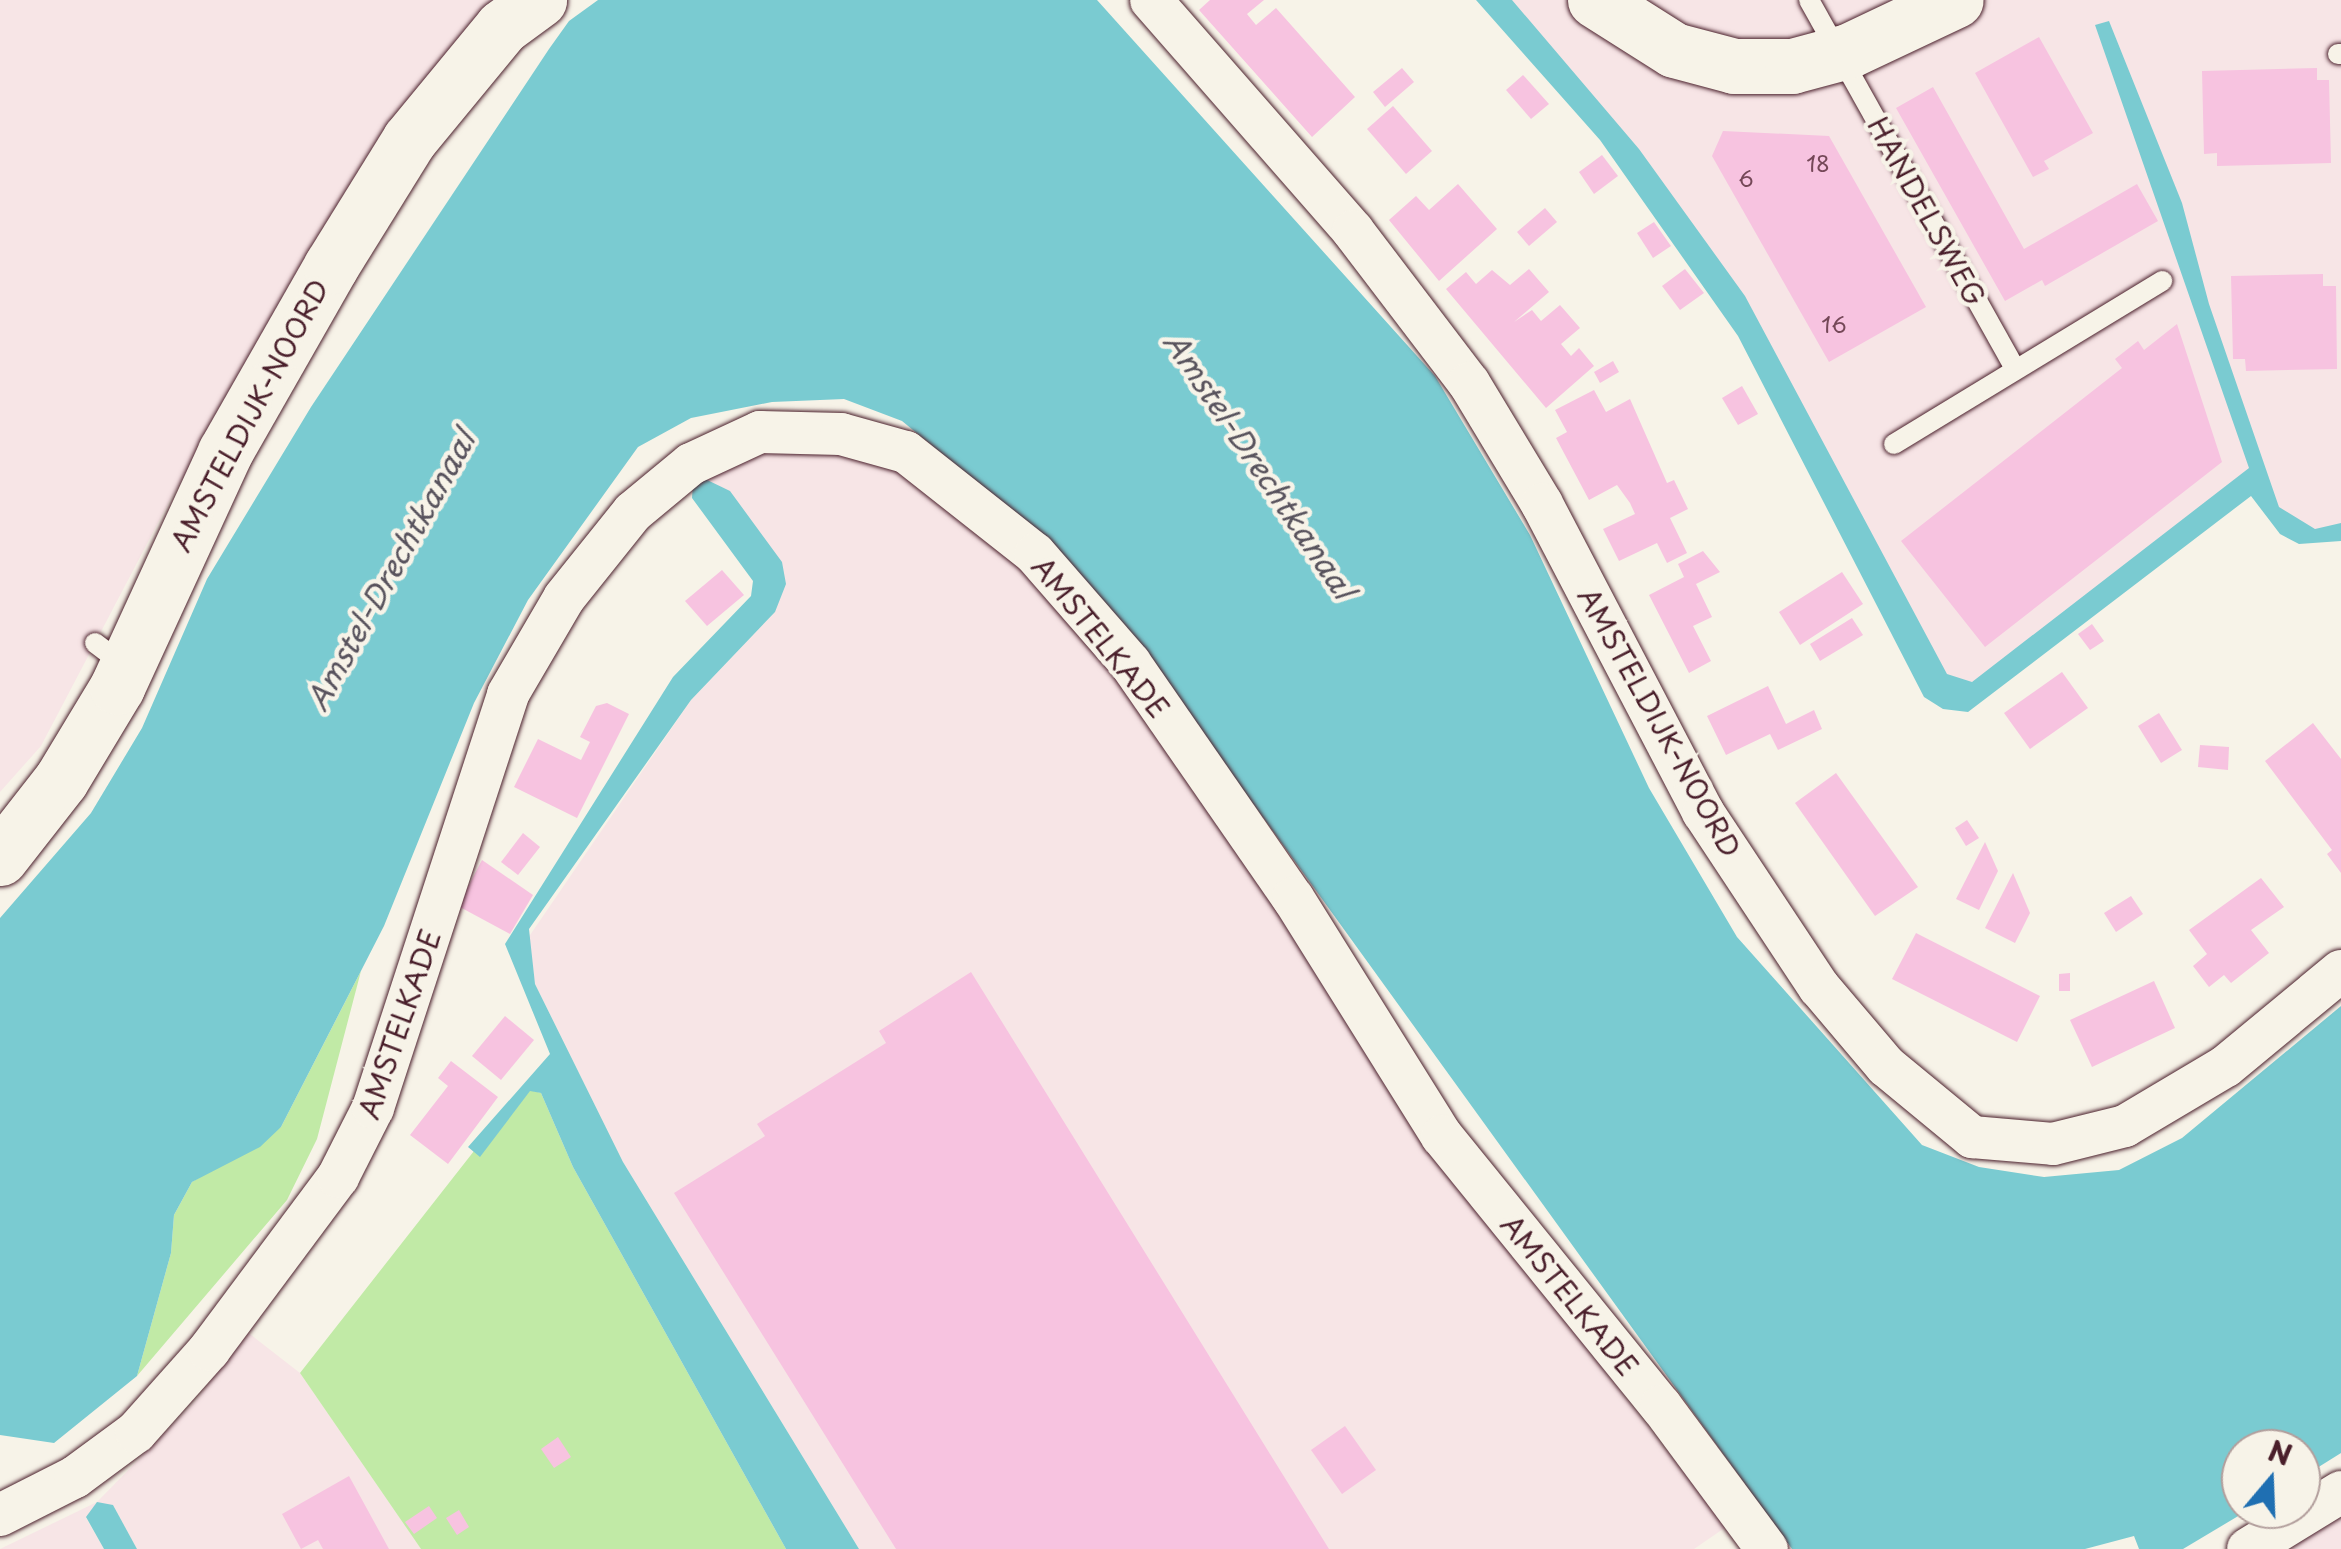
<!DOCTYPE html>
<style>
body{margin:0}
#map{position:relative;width:2341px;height:1549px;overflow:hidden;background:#f7f3e8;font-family:"Playpen Sans",sans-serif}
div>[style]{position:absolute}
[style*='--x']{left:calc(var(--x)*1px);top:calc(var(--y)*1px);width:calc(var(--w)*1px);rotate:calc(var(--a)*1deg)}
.built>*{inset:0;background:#f7e5e6}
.green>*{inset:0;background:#c1eaa6}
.water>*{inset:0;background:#7acbd1}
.building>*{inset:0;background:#f7c3e0}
.roads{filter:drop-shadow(0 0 2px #4a1f2b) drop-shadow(0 0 2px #4a1f2b)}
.lane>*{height:20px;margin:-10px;padding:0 10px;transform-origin:10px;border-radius:10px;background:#f7f3e8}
.street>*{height:42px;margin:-21px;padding:0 21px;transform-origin:21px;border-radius:21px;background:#f7f3e8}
.secondary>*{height:55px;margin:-27.5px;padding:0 27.5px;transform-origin:27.5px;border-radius:27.5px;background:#f7f3e8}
span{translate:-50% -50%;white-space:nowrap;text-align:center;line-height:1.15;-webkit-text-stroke:9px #f7f3e8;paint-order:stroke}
.number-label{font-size:22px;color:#754858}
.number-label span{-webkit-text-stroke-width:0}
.street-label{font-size:28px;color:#4a1f2b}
.water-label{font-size:30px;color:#58535d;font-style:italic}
.north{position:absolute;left:2221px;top:1429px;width:100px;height:100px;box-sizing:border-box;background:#f7f3e8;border:2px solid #b29e9c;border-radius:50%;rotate:19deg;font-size:28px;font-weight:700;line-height:40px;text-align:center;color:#4a1f2b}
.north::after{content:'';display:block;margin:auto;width:35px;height:45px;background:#1f6fb2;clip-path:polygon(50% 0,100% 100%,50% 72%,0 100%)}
</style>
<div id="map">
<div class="built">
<div style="clip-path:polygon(0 0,505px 0,383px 139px,170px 500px,41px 746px,0 792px)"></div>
<div style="clip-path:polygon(1492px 0,2341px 0,2341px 528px,2300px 536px,2249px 487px,1965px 701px,1929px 688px,1737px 303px)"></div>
<div style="clip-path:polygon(798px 444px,914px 472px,1032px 569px,1120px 670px,1542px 1291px,1726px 1527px,1694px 1549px,859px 1549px,623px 1162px,535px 984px,528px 938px,691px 700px,775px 612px,701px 477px,754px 451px)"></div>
<div style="clip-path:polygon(246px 1331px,300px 1373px,421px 1549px,137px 1549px,113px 1505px,86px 1518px,104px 1549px,0 1549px,97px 1502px,196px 1401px)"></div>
<div style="clip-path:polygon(2341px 1510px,2341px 1549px,2279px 1549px)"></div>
</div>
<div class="green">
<div style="clip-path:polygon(361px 971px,317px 1139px,287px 1200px,137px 1376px,171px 1253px,174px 1215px,192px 1182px,281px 1127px)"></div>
<div style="clip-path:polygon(530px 1090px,541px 1093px,573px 1167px,786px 1549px,421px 1549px,300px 1373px,474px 1151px,480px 1156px)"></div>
</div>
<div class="water">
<div style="clip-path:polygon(598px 0,1097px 0,1435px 376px,1530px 535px,1649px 788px,1737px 937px,1922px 1145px,1979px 1167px,2044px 1177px,2119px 1170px,2182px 1138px,2341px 1006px,2341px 1453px,2301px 1478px,2301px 1449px,2241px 1449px,2241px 1509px,2250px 1509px,2183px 1549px,2139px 1549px,2134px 1536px,2085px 1549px,1792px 1549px,1147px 657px,957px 466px,902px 421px,844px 399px,772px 402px,691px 418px,638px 447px,528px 600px,474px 703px,384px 926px,281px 1127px,260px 1147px,192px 1182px,174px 1215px,171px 1253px,137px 1376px,54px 1443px,0 1435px,0 918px,91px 813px,142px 728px,207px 579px,311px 407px,549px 49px,569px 21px)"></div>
<div style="clip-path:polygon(1476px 0,1512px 0,1639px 149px,1745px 296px,1947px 674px,1972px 682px,2249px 468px,2095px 25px,2109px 21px,2182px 203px,2209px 304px,2279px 507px,2315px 529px,2341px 523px,2341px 541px,2299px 544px,2280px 534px,2251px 496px,1968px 712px,1943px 709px,1924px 697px,1738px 336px,1600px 140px)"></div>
<div style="clip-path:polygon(701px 477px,730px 491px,782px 562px,786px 584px,775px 612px,691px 700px,529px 929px,535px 984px,623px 1162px,859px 1549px,786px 1549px,573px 1167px,541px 1093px,530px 1091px,480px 1157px,468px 1147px,550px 1054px,505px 944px,673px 677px,751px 596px,753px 581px,692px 498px,693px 483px)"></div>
<div style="clip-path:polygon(97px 1502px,113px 1505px,137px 1549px,104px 1549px,86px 1517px)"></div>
</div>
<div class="building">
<div style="clip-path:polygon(1210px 0,1264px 0,1247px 14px,1256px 25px,1276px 8px,1355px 97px,1312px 137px,1199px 10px)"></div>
<div style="clip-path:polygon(2039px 37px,2093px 133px,2044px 161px,2049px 169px,2033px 177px,1975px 73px)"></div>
<div style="clip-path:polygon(1402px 68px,1414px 82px,1385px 107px,1373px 92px)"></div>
<div style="clip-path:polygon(2317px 68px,2317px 80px,2329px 80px,2331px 163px,2217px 166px,2217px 153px,2204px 154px,2202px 71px)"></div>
<div style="clip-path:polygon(1523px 75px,1549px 104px,1531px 119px,1506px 90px)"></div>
<div style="clip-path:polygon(1933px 87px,2024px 249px,2137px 184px,2158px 221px,2045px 286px,2042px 280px,2005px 301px,1896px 108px)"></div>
<div style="clip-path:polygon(1393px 106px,1432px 151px,1406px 174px,1367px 129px)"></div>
<div style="clip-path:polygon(1723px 131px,1829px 136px,1926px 307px,1829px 362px,1712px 156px)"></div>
<div style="clip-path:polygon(1602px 155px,1618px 176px,1594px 194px,1579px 172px)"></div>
<div style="clip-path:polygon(1458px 184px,1497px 229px,1439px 281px,1389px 220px,1416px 196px,1429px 210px)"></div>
<div style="clip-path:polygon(1545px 208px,1557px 222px,1529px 246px,1517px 232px)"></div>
<div style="clip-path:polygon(1654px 222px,1671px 246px,1653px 258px,1637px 233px)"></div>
<div style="clip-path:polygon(1529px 269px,1549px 292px,1514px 322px,1532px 310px,1541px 321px,1560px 305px,1580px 328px,1561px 344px,1571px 356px,1579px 348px,1594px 366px,1546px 408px,1446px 289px,1466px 272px,1476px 284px,1492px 270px,1510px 285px)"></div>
<div style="clip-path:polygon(1685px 269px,1704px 293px,1680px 310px,1662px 286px)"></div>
<div style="clip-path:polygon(2323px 274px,2323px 286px,2336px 286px,2337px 369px,2246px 371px,2245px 359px,2233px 359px,2231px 276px)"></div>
<div style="clip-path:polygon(2177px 324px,2222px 462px,1985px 647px,1901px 541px,2122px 368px,2115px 359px,2138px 341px,2144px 350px)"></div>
<div style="clip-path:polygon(1613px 361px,1619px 372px,1600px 383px,1594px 372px)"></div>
<div style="clip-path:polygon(1742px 386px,1758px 414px,1738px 425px,1722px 398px)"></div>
<div style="clip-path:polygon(1594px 390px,1606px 412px,1630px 399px,1667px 483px,1674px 480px,1688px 509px,1670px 518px,1687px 553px,1667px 563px,1657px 543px,1619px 561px,1603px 529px,1635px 514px,1630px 503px,1617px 485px,1589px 500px,1556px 438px,1567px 432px,1555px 410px)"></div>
<div style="clip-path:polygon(1703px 551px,1720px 572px,1696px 584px,1712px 617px,1693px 626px,1711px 661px,1689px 673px,1649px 595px,1684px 577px,1678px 564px)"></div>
<div style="clip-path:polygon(722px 570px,744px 595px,707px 626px,685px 601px)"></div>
<div style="clip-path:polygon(1842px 572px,1863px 604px,1800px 645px,1779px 612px)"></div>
<div style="clip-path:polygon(1852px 618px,1863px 635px,1820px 661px,1810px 644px)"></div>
<div style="clip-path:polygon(2092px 624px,2104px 641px,2090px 650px,2078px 634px)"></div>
<div style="clip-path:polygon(2062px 672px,2088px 708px,2030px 749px,2004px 713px)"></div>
<div style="clip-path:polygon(1768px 686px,1786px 724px,1814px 710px,1822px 729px,1778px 750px,1770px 734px,1726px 755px,1707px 716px)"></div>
<div style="clip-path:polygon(607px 703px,629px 714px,577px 818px,514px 787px,538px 739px,581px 760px,590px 742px,580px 737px,596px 706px)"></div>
<div style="clip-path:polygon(2159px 713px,2182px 750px,2161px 763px,2138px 726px)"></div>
<div style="clip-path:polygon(2313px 723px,2341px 759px,2341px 873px,2327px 854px,2332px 850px,2265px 761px)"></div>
<div style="clip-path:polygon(2200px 745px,2229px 747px,2228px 770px,2198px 767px)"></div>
<div style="clip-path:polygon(1836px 773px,1918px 887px,1875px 916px,1795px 803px)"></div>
<div style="clip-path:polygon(1967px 820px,1979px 838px,1966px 846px,1955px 828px)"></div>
<div style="clip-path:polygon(523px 833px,540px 847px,518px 875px,501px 862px)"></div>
<div style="clip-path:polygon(1985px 842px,1998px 871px,1979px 910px,1956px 899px)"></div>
<div style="clip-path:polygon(482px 860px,533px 895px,510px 934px,458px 906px)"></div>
<div style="clip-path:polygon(2013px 873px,2030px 913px,2015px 943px,1985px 928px)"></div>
<div style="clip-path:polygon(2261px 878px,2284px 907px,2251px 930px,2269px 953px,2231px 983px,2224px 975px,2209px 987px,2193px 966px,2207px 954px,2189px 930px)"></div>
<div style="clip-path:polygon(2131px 896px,2143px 914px,2116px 932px,2104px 913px)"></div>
<div style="clip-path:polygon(1916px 933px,2040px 996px,2017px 1042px,1892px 979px)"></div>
<div style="clip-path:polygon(971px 972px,1329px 1549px,896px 1549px,674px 1193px,765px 1136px,757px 1124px,886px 1043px,879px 1031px)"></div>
<div style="clip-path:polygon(2070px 973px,2070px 991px,2059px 991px,2059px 974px)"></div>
<div style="clip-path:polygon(2154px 981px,2175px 1028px,2092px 1067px,2070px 1020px)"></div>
<div style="clip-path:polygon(505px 1016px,534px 1040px,501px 1080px,472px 1056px)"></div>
<div style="clip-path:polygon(451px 1061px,498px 1097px,448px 1164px,410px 1135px,448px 1086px,438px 1078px)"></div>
<div style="clip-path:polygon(1345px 1426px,1376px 1470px,1342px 1494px,1311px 1450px)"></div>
<div style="clip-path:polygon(558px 1437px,571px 1457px,554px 1468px,541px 1449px)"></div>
<div style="clip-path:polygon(349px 1476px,389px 1549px,323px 1549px,318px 1540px,301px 1549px,282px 1514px)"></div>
<div style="clip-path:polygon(429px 1506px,437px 1518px,414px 1534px,405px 1522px)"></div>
<div style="clip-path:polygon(459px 1510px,469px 1527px,457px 1535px,446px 1518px)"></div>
</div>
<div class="roads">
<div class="lane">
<div style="--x:1809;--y:0;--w:423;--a:60.8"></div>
<div style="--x:2338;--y:54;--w:3;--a:0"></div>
<div style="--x:1894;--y:444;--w:314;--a:-31.3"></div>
<div style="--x:95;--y:643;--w:36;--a:37"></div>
</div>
<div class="street">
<div style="--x:1151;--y:0;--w:307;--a:48.8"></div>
<div style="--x:1353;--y:231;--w:191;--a:52.7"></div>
<div style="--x:1469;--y:383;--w:141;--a:58.9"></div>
<div style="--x:1542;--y:504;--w:348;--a:62.4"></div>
<div style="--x:1703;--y:812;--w:210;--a:56.5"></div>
<div style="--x:1819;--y:987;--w:104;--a:49.7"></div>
<div style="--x:1886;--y:1066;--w:112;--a:39.5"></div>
<div style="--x:1972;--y:1137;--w:81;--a:4.9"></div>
<div style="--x:2053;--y:1144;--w:74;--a:-14"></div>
<div style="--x:2125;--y:1126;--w:117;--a:-30.7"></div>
<div style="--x:2226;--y:1066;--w:149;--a:-39.6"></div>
<div style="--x:0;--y:1515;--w:84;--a:-26.9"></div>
<div style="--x:75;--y:1477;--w:76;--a:-36.4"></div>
<div style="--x:136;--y:1432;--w:110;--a:-48.3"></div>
<div style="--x:209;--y:1350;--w:216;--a:-53.3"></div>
<div style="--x:338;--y:1177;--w:77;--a:-63.1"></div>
<div style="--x:373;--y:1108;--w:435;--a:-71.9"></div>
<div style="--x:508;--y:694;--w:111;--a:-59.7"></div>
<div style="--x:564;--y:598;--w:110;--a:-51.3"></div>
<div style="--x:633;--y:512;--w:75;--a:-39.6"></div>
<div style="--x:691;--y:464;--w:76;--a:-24.9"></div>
<div style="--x:760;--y:432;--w:81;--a:1.4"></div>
<div style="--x:841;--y:434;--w:67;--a:15.5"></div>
<div style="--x:906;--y:452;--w:164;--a:38.3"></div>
<div style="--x:1035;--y:554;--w:145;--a:48.9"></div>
<div style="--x:1130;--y:663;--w:286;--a:55.3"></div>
<div style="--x:1293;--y:898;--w:281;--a:58"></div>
<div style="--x:1442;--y:1136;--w:348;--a:51"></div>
<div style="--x:1661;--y:1406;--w:178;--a:53.5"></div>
<div style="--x:2248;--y:1549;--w:109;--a:-31.5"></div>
</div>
<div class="secondary">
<div style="--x:1595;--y:0;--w:93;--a:32.3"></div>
<div style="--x:1674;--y:50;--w:62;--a:14.9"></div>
<div style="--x:1734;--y:66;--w:58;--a:0"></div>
<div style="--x:1792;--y:66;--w:58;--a:-15"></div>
<div style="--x:1848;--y:51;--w:119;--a:-25.3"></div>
<div style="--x:0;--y:858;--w:99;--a:-52"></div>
<div style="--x:61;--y:780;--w:109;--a:-58.9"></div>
<div style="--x:117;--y:687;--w:259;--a:-65.3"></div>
<div style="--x:225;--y:452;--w:214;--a:-60.3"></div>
<div style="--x:331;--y:266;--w:148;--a:-58.2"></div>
<div style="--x:409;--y:140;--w:146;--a:-50.5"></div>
<div style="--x:502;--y:27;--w:46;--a:-36.1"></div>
</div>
</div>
<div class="number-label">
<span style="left:1818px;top:163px">18</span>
<span style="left:1746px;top:178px">6</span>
<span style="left:1834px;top:324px">16</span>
</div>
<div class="street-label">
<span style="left:1927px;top:211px;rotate:61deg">HANDELSWEG</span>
<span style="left:249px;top:415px;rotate:-62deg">AMSTELDIJK-NOORD</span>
<span style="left:1101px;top:637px;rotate:51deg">AMSTELKADE</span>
<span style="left:1660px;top:722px;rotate:61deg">AMSTELDIJK-NOORD</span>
<span style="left:399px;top:1024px;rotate:-71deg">AMSTELKADE</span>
<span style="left:1570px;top:1295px;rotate:51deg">AMSTELKADE</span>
</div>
<div class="water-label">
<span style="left:1260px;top:465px;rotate:56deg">Amstel-Drechtkanaal</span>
<span style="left:390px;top:570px;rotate:-61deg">Amstel-Drechtkanaal</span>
</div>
<div class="north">N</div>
</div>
